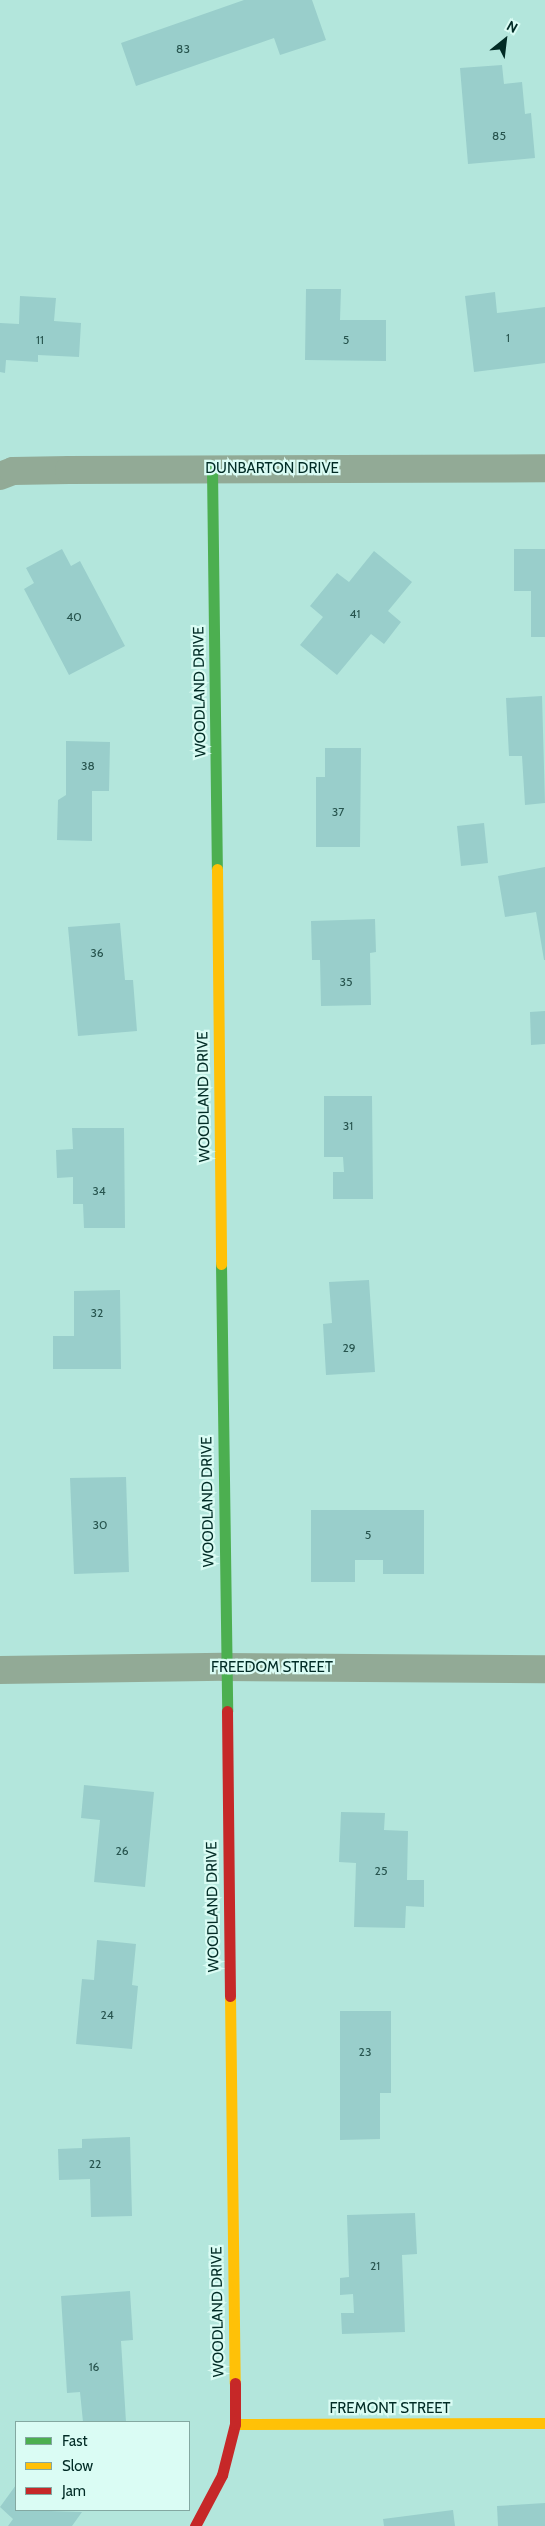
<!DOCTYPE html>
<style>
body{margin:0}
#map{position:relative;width:545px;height:2526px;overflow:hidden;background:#b3e6dc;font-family:Cabin,sans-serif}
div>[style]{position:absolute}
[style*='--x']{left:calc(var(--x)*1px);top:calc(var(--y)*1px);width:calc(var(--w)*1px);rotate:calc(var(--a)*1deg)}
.building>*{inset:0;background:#99cecb}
.street>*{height:28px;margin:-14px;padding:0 14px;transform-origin:14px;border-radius:14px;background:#92aa96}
.fast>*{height:11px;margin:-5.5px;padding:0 5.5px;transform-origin:5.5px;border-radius:5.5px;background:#4caf50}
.slow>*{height:11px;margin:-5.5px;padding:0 5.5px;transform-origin:5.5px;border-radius:5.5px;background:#ffc107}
.jam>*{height:11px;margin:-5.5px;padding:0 5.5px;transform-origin:5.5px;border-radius:5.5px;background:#c62828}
span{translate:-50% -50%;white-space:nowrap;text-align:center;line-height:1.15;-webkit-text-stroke:4.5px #dafcf4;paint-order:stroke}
.number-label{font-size:12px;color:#27544e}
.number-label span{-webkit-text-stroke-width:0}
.street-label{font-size:15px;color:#012b25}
.legend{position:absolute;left:15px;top:2421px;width:175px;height:90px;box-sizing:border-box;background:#dafcf4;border:1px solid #83a8a1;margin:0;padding:6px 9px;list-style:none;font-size:15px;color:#012b25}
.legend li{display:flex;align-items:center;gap:10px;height:25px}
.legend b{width:25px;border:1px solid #83a8a1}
.north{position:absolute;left:480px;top:15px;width:50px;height:50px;-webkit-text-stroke:4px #dafcf4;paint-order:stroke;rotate:29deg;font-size:14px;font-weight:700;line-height:20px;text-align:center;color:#012b25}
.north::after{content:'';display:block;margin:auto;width:18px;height:22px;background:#012b25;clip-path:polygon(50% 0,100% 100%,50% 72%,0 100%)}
</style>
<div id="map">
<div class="building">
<div style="clip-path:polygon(244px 0,312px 0,326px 40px,280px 55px,274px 38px,136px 86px,121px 43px)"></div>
<div style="clip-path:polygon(502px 65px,504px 84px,522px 82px,525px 114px,531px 113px,535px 158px,468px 164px,460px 68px)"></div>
<div style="clip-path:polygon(306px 289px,341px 289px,340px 320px,386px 320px,386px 361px,305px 360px)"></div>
<div style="clip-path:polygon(495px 292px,497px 313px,545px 307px,545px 363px,474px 372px,465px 296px)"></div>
<div style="clip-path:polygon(20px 296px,56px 298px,54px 321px,81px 323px,79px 357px,38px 355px,38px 362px,6px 360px,5px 373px,0 372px,0 323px,19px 324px)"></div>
<div style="clip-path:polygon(62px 549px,71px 566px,80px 561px,125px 646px,69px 675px,24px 589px,34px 583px,26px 568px)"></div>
<div style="clip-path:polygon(514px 549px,545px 549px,545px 637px,531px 637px,531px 591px,514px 591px)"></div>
<div style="clip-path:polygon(374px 551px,412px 582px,388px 611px,401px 622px,384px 644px,371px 634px,337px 675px,300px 645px,323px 617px,310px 606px,337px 573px,349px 582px)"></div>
<div style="clip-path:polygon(542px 696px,545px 803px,525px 805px,522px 756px,509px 756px,506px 698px)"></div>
<div style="clip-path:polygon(66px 741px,110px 742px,109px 791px,92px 791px,92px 841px,57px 840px,58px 800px,66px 795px)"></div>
<div style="clip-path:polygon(325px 748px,361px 748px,360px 847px,316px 847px,316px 777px,325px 777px)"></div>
<div style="clip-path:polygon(484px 823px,488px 863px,461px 866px,457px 826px)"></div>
<div style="clip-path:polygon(545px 867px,545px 960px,544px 960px,536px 912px,505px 917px,498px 876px)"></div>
<div style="clip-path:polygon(375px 919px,376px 952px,370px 953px,371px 1005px,321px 1006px,320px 960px,312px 960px,311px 921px)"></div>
<div style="clip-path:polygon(120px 923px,125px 980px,133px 980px,137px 1031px,78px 1036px,68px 927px)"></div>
<div style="clip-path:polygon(545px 1011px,545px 1044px,531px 1045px,530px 1012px)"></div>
<div style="clip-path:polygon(324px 1096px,372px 1096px,373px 1199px,333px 1199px,333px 1172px,344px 1172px,343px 1157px,324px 1157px)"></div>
<div style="clip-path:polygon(72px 1128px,124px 1128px,125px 1228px,84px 1228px,83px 1204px,73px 1204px,73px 1177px,57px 1178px,56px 1150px,73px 1149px)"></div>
<div style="clip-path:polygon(369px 1280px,375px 1372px,326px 1375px,323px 1324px,332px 1323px,329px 1282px)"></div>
<div style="clip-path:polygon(120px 1290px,121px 1369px,53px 1369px,53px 1336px,74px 1336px,74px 1291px)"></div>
<div style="clip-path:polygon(126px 1477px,129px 1572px,74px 1574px,70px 1478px)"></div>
<div style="clip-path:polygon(311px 1510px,424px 1510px,424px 1574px,383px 1574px,383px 1560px,355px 1560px,355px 1582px,311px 1582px)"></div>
<div style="clip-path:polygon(84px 1785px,154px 1792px,145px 1887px,94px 1882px,100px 1820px,81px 1818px)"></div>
<div style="clip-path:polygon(341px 1812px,385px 1813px,384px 1830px,408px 1831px,407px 1880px,424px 1880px,424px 1907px,406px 1906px,405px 1928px,354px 1927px,356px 1863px,339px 1862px)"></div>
<div style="clip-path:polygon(97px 1940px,136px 1944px,132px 1985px,138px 1986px,132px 2049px,76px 2044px,82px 1979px,94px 1980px)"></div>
<div style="clip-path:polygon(340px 2011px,391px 2011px,391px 2093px,380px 2093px,380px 2139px,340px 2140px)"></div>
<div style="clip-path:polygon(130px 2137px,132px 2216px,91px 2217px,90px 2179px,59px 2180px,58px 2149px,82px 2148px,82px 2139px)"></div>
<div style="clip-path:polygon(415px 2213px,417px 2254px,402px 2255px,405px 2332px,342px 2334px,341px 2313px,354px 2313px,353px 2294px,340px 2295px,340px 2278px,349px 2277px,347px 2215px)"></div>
<div style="clip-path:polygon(130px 2291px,133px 2340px,121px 2341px,126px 2422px,83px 2422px,80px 2392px,67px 2393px,61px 2296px)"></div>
<div style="clip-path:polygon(16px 2485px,16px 2510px,82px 2512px,72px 2526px,8px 2526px,13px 2519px,0 2507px)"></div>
<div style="clip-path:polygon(545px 2503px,545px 2526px,498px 2526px,497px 2506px)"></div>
<div style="clip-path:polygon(453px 2510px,455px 2526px,384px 2526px,383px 2519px)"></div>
</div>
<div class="street">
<div style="--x:0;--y:476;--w:14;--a:-21"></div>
<div style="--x:13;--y:471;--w:56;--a:-1"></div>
<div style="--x:69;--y:470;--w:476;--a:-0.2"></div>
<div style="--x:0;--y:1670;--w:224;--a:-0.8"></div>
<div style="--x:224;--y:1667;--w:321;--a:0.4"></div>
</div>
<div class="fast">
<div style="--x:212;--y:469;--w:400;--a:89.3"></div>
<div style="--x:221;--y:1264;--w:447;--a:89.2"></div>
</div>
<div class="slow">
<div style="--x:217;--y:869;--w:395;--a:89.4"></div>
<div style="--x:230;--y:1996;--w:387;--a:89.3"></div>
<div style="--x:235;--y:2424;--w:310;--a:-0.2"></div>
</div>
<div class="jam">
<div style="--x:227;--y:1711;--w:285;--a:89.4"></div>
<div style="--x:195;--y:2526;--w:58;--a:-62.1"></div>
<div style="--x:222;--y:2475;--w:53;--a:-75.7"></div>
<div style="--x:235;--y:2424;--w:41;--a:-90"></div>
</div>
<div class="number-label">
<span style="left:183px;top:49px">83</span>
<span style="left:499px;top:136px">85</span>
<span style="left:508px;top:338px">1</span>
<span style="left:40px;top:340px">11</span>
<span style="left:346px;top:340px">5</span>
<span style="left:355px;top:614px">41</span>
<span style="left:74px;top:617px">40</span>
<span style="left:88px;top:766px">38</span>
<span style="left:338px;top:812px">37</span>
<span style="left:97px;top:953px">36</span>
<span style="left:346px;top:982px">35</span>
<span style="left:348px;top:1126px">31</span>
<span style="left:99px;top:1191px">34</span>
<span style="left:97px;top:1313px">32</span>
<span style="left:349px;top:1348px">29</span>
<span style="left:100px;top:1525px">30</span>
<span style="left:368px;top:1535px">5</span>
<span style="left:122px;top:1851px">26</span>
<span style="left:381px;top:1871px">25</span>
<span style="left:107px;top:2015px">24</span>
<span style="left:365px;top:2052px">23</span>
<span style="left:95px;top:2164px">22</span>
<span style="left:375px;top:2266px">21</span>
<span style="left:94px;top:2367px">16</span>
</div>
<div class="street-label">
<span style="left:272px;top:469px">DUNBARTON DRIVE</span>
<span style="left:200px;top:692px;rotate:-91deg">WOODLAND DRIVE</span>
<span style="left:204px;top:1097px;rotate:-91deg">WOODLAND DRIVE</span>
<span style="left:208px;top:1502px;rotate:-91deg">WOODLAND DRIVE</span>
<span style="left:272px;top:1668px">FREEDOM STREET</span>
<span style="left:213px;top:1907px;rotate:-91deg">WOODLAND DRIVE</span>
<span style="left:218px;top:2312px;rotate:-91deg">WOODLAND DRIVE</span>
<span style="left:390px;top:2409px">FREMONT STREET</span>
</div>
<ul class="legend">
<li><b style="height:6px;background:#4caf50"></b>Fast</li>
<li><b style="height:6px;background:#ffc107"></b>Slow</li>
<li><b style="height:6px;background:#c62828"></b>Jam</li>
</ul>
<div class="north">N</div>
</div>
